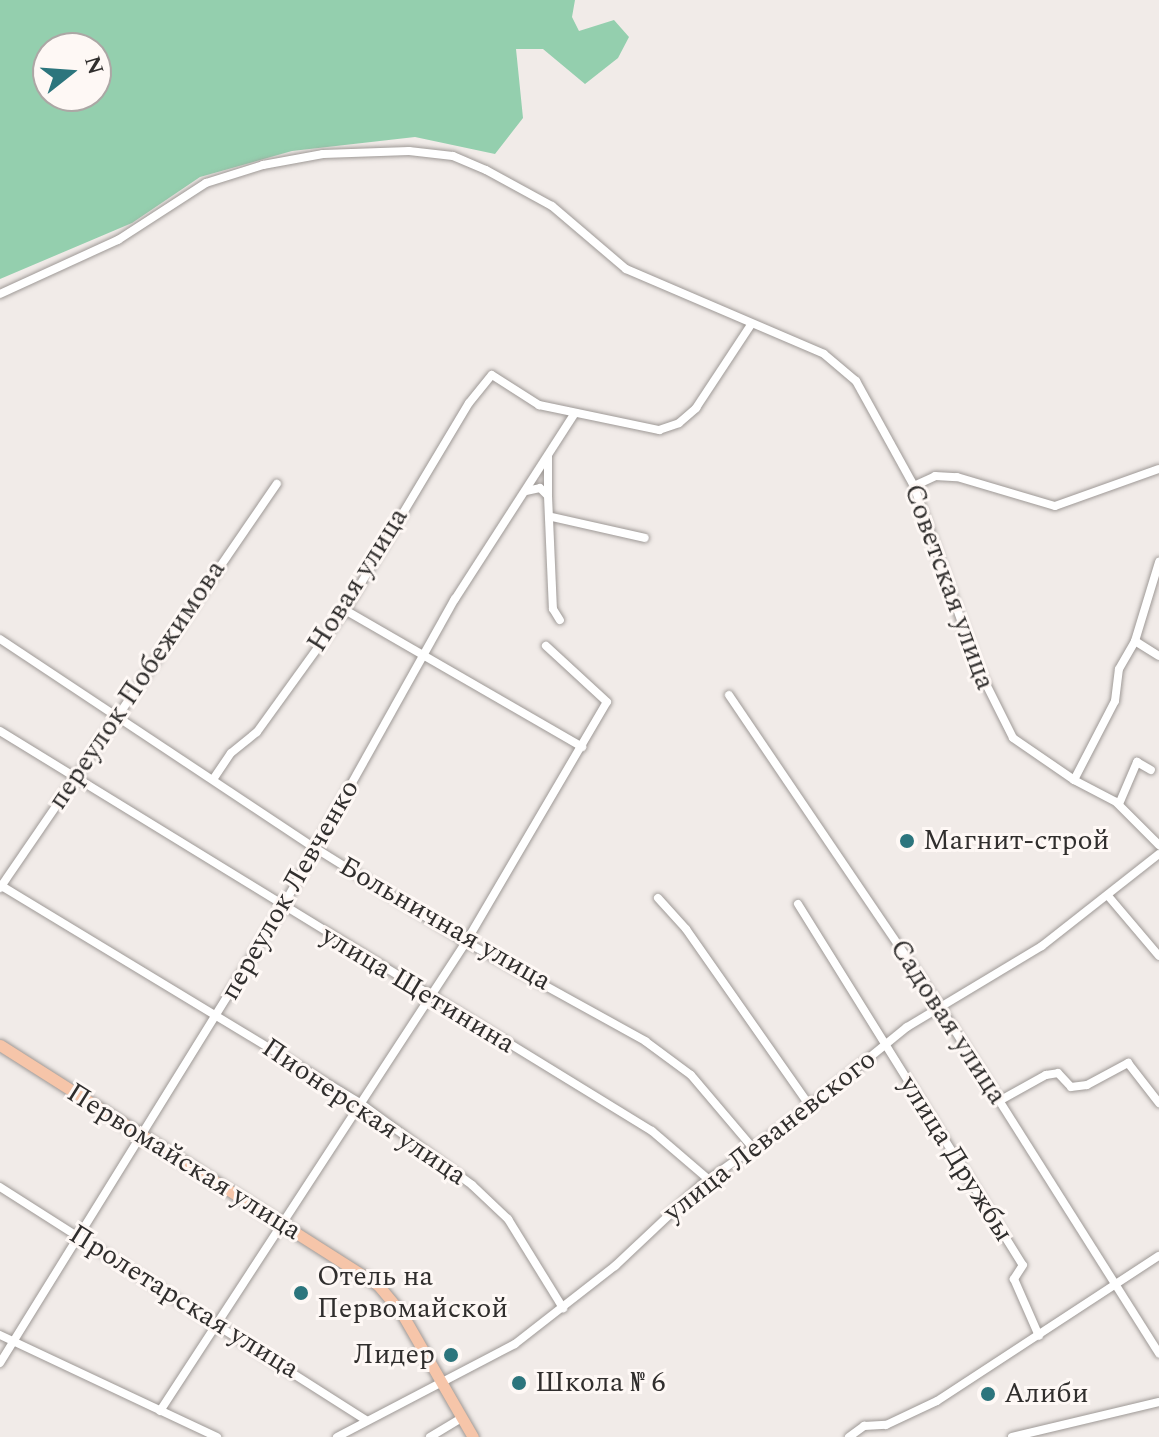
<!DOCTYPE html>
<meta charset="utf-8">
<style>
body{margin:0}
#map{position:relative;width:1159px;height:1437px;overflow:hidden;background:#f1ebe8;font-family:Spectral,serif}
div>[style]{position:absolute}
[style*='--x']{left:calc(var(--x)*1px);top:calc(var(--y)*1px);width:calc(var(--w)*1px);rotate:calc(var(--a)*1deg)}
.green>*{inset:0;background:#94cfae}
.roads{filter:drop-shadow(0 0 2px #9e9996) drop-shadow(0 0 2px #9e9996)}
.minor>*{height:8px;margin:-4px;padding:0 4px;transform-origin:4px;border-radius:4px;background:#fff}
.major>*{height:11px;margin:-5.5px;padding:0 5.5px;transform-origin:5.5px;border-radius:5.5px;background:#f6c5a9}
.dots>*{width:22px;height:22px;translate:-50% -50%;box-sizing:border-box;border:4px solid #fef8f5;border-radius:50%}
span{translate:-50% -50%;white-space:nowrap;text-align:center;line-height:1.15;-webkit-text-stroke:6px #fef8f5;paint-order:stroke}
.street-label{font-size:28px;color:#302e2d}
.poi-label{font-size:28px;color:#302e2d}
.left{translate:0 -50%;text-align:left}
.right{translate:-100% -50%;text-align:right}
.north{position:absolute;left:32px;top:32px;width:80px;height:80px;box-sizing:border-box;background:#fef8f5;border:2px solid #aca7a5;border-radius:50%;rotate:73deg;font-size:22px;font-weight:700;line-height:32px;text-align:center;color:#302e2d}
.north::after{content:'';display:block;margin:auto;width:28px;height:36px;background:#2c757d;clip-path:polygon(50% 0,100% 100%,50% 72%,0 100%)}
</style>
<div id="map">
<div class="green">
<div style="clip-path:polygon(evenodd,0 0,575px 0,572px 17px,579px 31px,614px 20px,629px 37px,618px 58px,585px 84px,543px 49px,516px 49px,523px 118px,495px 154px,415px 137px,292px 151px,200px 177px,132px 223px,0 279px,0 0,96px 48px,96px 96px,48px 96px,48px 48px,96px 48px)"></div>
</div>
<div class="roads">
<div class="minor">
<div style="--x:0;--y:294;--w:130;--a:-24.6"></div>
<div style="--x:118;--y:240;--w:105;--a:-32.9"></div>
<div style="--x:206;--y:183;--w:60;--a:-17.5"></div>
<div style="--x:263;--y:165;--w:61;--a:-10.4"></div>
<div style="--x:323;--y:154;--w:86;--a:-2"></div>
<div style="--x:409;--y:151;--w:44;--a:6.5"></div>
<div style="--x:453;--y:156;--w:36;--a:23"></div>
<div style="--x:486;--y:170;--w:75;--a:28.6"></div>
<div style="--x:552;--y:206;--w:97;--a:40.4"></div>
<div style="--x:626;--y:269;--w:215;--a:23.2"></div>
<div style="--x:824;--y:354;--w:42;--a:40.2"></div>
<div style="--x:856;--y:381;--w:120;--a:61.1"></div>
<div style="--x:914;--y:486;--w:191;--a:70.7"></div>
<div style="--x:977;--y:666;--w:80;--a:63.4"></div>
<div style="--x:1013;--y:738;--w:74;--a:34.5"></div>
<div style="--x:1074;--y:780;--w:47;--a:27.6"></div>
<div style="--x:1116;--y:802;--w:61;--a:45"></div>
<div style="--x:914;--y:486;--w:23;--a:-25"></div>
<div style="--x:935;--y:476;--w:22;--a:3"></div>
<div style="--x:957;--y:477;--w:102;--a:16.5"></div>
<div style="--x:1055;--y:506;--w:110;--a:-19.6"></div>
<div style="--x:526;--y:491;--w:14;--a:-12"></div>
<div style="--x:540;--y:488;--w:11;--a:45"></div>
<div style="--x:548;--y:496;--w:113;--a:87.5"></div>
<div style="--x:553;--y:609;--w:13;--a:58"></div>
<div style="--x:548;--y:494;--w:38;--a:-90"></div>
<div style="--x:552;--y:517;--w:95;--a:12.7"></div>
<div style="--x:345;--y:610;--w:274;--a:30"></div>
<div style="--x:0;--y:639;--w:378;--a:33.6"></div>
<div style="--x:315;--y:848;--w:178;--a:31.9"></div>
<div style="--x:466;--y:942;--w:205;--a:28.9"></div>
<div style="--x:645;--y:1041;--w:57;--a:36.5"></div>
<div style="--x:691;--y:1075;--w:96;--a:49.7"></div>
<div style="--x:1135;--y:641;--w:28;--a:32"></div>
<div style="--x:729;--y:695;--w:377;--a:55.9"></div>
<div style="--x:940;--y:1007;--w:410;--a:57.7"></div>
<div style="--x:0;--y:731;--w:765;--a:31.53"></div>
<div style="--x:652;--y:1131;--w:74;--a:40.6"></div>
<div style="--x:214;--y:778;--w:30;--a:-56"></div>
<div style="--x:231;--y:753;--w:33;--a:-39"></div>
<div style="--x:257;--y:732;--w:150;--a:-54.2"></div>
<div style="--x:345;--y:610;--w:241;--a:-59.1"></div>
<div style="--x:469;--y:403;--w:36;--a:-51"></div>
<div style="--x:492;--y:375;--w:56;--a:32.6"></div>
<div style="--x:539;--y:405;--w:123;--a:11.8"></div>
<div style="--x:659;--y:430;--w:21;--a:-19"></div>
<div style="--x:679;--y:423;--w:23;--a:-41"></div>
<div style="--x:696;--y:408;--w:98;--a:-56.6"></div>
<div style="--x:1074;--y:780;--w:89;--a:-62.6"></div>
<div style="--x:1115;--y:701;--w:32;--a:-83"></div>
<div style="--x:1119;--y:669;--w:32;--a:-60"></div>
<div style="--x:1135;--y:641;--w:83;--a:-73.1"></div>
<div style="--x:1119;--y:804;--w:46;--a:-66.8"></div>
<div style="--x:1137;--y:762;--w:16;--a:30"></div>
<div style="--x:0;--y:885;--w:421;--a:31.2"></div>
<div style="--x:360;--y:1103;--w:139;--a:36.2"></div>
<div style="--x:472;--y:1185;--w:50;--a:43.4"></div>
<div style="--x:508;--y:1219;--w:105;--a:58.3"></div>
<div style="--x:0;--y:888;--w:490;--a:-55.6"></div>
<div style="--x:1109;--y:897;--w:77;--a:49.7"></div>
<div style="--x:658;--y:898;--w:42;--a:47.9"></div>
<div style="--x:686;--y:929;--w:216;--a:55"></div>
<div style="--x:798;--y:904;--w:425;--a:58.1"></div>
<div style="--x:1023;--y:1265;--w:17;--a:123"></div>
<div style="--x:1014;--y:1279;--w:62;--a:66.3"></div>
<div style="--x:999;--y:1101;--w:54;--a:-29"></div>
<div style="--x:1046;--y:1075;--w:12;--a:-9"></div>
<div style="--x:1058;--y:1073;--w:19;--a:47"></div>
<div style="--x:1071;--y:1087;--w:16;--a:-7"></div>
<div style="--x:1087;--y:1085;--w:47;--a:-28.2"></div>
<div style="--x:1128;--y:1063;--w:51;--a:52.2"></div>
<div style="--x:0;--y:1187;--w:434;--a:32.5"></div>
<div style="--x:0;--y:1335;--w:240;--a:25.2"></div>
<div style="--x:0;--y:1363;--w:535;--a:-58.21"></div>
<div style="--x:282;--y:908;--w:354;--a:-60.8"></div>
<div style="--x:455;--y:599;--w:220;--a:-57.2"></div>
<div style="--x:160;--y:1411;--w:560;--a:-56.88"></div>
<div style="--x:466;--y:942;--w:278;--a:-59.6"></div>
<div style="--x:607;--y:702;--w:83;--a:-137.4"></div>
<div style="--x:337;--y:1437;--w:201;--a:-27.6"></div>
<div style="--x:515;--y:1344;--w:127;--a:-38"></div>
<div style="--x:615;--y:1266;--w:118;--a:-43.3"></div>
<div style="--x:701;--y:1185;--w:115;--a:-35.5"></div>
<div style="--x:795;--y:1118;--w:144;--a:-39.1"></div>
<div style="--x:907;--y:1027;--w:157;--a:-31"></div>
<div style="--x:1042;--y:946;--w:149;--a:-38.2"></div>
<div style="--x:430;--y:1437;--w:37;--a:-31"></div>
<div style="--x:849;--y:1437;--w:19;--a:-36"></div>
<div style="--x:864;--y:1426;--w:22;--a:-3"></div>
<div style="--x:886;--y:1425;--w:56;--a:-25.2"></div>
<div style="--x:937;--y:1401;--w:265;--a:-33.2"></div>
<div style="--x:1012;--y:1437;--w:151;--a:-13.4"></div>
</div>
<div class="major">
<div style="--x:0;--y:1045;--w:448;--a:32.4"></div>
<div style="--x:378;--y:1285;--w:35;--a:50"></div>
<div style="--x:401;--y:1312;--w:144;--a:60.1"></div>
</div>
</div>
<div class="dots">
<div style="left:907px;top:841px;background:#2c757d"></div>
<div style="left:301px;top:1293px;background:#2c757d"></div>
<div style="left:451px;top:1355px;background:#2c757d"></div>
<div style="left:519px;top:1383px;background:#2c757d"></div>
<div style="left:988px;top:1394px;background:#2c757d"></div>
</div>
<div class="street-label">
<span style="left:358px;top:580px;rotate:-58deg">Новая улица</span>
<span style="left:949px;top:587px;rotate:70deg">Советская улица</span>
<span style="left:137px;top:685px;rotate:-56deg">переулок Побежимова</span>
<span style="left:290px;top:890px;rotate:-60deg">переулок Левченко</span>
<span style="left:445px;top:924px;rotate:30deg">Больничная улица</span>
<span style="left:418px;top:990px;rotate:31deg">улица Щетинина</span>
<span style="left:948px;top:1022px;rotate:57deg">Садовая улица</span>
<span style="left:364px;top:1112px;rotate:34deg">Пионерская улица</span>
<span style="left:770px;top:1136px;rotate:-38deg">улица Леваневского</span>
<span style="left:956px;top:1159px;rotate:58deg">улица Дружбы</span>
<span style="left:184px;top:1162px;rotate:32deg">Первомайская улица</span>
<span style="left:184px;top:1302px;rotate:32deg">Пролетарская улица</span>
</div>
<div class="poi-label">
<span class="left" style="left:923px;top:841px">Магнит-строй</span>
<span class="left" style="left:317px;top:1293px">Отель на<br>Первомайской</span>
<span class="right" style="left:435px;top:1355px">Лидер</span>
<span class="left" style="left:535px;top:1383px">Школа № 6</span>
<span class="left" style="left:1004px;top:1394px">Алиби</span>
</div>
<div class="north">N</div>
</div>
